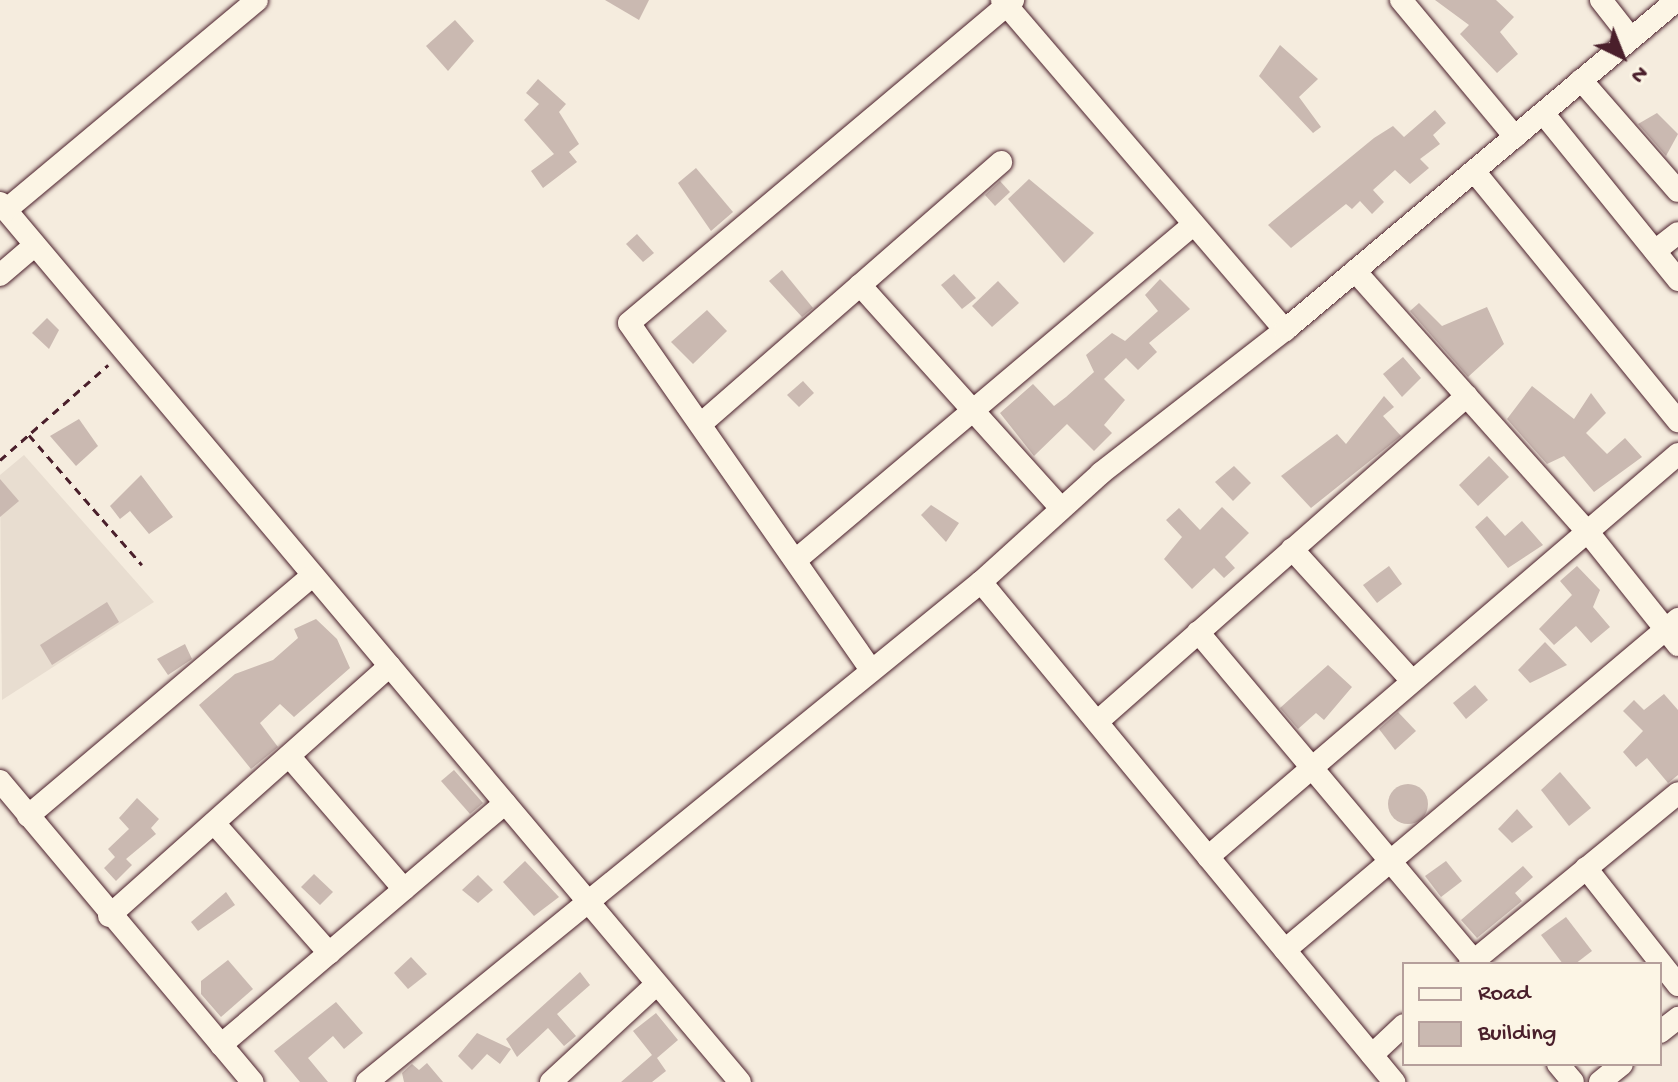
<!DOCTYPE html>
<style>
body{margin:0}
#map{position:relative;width:1678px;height:1082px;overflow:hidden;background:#f5ecde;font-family:"Gochi Hand",sans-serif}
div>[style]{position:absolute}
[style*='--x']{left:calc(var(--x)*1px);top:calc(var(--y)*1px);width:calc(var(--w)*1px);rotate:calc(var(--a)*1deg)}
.built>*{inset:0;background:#e8ddd0}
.building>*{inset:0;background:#cab9b1}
.round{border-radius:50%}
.path>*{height:3px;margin-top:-1.5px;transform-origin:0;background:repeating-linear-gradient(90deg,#4a1f2b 0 8px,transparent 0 14px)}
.roads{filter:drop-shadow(0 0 2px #4a1f2b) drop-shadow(0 0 2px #4a1f2b)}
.street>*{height:22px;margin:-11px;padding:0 11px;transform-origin:11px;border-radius:11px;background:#fcf5e5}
span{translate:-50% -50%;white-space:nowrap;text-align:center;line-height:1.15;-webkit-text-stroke:6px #fcf5e5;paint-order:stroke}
.legend{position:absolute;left:1402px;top:962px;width:260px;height:104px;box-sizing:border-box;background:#fcf5e5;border:2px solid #b59f9b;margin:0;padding:10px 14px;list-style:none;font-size:24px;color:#4a1f2b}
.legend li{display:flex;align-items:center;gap:16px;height:40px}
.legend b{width:40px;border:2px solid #b59f9b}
.north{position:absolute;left:1582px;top:16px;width:80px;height:80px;-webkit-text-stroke:6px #fcf5e5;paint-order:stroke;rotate:137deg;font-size:22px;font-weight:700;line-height:32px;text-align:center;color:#4a1f2b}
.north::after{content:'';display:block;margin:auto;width:28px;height:36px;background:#4a1f2b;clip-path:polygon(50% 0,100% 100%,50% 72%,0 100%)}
</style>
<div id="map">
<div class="built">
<div style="clip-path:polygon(24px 455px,154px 602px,2px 700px,0 475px)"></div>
</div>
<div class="building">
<div style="clip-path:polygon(605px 0,649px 0,639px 20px)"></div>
<div style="clip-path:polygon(1435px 0,1496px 0,1514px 17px,1500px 32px,1518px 54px,1497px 73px,1460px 34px,1469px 25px)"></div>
<div style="clip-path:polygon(455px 20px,474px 41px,448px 71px,426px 46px)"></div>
<div style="clip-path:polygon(1280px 45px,1318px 79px,1299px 97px,1321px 127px,1313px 133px,1259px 76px)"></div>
<div style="clip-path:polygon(538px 79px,566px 104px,559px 112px,579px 144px,569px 152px,577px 162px,543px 188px,531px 171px,554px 154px,524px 120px,539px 104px,526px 93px)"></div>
<div style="clip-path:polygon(1435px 110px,1446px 123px,1433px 135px,1440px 144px,1420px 159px,1429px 168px,1410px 184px,1395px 170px,1373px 190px,1384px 202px,1372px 214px,1360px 201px,1352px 209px,1346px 204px,1291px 248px,1268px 225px,1374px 138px,1393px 126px,1404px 137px)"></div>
<div style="clip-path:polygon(1657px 113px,1678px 134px,1666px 156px,1638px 124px)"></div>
<div style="clip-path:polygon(696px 168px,733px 212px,711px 231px,678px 183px)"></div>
<div style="clip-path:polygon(1029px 179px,1094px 233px,1064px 263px,1008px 199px)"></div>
<div style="clip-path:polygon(1000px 181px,1010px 192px,995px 206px,985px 195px)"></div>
<div style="clip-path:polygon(637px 234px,654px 253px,643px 262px,626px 244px)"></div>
<div style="clip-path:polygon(782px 270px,813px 308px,802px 317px,769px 281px)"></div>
<div style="clip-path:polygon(954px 274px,976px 298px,962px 309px,941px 285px)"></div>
<div style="clip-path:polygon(1160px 279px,1190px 309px,1149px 343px,1157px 352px,1138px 370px,1126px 358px,1104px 379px,1125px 400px,1104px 425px,1112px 433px,1094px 451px,1067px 424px,1034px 456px,1000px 413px,1033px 384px,1054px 406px,1066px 397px,1094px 372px,1086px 355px,1112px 333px,1125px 341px,1158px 311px,1145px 295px)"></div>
<div style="clip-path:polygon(998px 281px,1019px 303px,992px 327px,972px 306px)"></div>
<div style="clip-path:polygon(1419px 303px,1442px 326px,1487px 307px,1504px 344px,1468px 377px,1410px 311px)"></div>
<div style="clip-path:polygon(707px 310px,727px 331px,693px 364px,671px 342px)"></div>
<div style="clip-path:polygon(47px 318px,59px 330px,49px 349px,32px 333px)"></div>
<div style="clip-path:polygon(1403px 357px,1421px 378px,1402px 397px,1383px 374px)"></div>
<div style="clip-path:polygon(803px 381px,814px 393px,799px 407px,787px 395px)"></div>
<div style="clip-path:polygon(1532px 386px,1574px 419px,1591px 393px,1606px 413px,1586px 433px,1607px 454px,1625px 438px,1642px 457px,1594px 492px,1564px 456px,1547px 464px,1507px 419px)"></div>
<div style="clip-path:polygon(1384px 396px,1394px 407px,1383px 416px,1401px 436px,1311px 508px,1281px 476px,1337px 434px,1346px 444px)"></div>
<div style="clip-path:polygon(79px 419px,98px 446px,76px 466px,50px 436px)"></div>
<div style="clip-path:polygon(1489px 456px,1509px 477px,1478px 506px,1459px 485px)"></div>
<div style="clip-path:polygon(1234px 466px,1251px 483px,1233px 501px,1215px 482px)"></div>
<div style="clip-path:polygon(141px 475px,173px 517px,149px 534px,130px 511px,120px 519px,110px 506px)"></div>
<div style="clip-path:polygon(0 479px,19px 501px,0 517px)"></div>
<div style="clip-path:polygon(931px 505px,959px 523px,946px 542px,921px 515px)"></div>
<div style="clip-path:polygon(1222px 507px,1249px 533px,1225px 557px,1235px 568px,1224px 578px,1214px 568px,1192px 589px,1164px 559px,1182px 537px,1166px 520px,1179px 508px,1200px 530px)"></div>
<div style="clip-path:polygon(1487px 516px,1505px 536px,1522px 521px,1543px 545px,1508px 568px,1475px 527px)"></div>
<div style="clip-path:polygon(1389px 566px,1402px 584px,1377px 603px,1363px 585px)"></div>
<div style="clip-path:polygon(1577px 566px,1600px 590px,1593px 607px,1610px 627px,1591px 643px,1576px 626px,1554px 645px,1539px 629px,1572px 595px,1560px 581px)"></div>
<div style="clip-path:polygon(107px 602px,119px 622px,52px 665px,40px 645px)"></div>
<div style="clip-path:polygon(316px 619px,337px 639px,350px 668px,294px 717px,280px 704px,260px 723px,278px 747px,251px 769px,199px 705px,235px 674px,273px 660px,298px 638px,294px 629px)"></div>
<div style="clip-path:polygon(1545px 642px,1567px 665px,1530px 683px,1518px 670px)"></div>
<div style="clip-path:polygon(185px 644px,192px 659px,168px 675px,157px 659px)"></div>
<div style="clip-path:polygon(1328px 665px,1352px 687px,1324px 720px,1316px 713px,1298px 729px,1280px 708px)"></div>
<div style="clip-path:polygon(1475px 685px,1488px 700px,1466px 719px,1453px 703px)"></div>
<div style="clip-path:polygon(1664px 694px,1678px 710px,1678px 775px,1668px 783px,1647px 758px,1636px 767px,1623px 752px,1643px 731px,1623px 711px,1634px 700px,1644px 710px)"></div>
<div style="clip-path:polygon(1398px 712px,1416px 731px,1395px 750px,1379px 729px)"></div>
<div style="clip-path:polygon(454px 770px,483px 803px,470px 814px,441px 781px)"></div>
<div style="clip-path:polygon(1560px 772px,1591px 808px,1569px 826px,1541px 790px)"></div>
<div class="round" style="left:1388px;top:784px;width:40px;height:40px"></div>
<div style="clip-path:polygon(137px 798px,159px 819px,151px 828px,156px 834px,126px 859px,132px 865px,116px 881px,104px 868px,115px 857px,108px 849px,129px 829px,119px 818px)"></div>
<div style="clip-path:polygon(1517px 809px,1533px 827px,1512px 843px,1498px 829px)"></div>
<div style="clip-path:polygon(525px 861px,559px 897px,534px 916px,503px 882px)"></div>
<div style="clip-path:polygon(1446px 861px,1462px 881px,1441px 897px,1425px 876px)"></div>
<div style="clip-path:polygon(1523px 866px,1533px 877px,1515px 893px,1522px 901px,1477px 938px,1461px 920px)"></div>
<div style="clip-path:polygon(314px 874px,333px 892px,320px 905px,301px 887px)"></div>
<div style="clip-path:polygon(478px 875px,493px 890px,478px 903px,462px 890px)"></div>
<div style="clip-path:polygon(226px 892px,235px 905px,198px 931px,191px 922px)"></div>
<div style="clip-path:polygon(1566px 917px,1592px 951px,1575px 964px,1563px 964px,1541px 935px)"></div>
<div style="clip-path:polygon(411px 957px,427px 974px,408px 989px,394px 973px)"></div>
<div style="clip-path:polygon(228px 960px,253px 989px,221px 1017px,201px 994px,201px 981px)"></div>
<div style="clip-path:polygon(580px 972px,590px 985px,557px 1014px,576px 1036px,564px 1046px,548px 1028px,517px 1057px,506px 1039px)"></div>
<div style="clip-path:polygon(336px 1002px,363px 1033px,344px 1049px,333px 1036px,308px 1058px,328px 1082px,300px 1082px,274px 1051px)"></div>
<div style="clip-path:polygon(656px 1013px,678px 1040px,657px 1058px,666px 1071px,652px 1082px,621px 1082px,652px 1055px,633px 1031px)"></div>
<div style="clip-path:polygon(477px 1033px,511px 1049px,500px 1064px,487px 1054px,472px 1070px,458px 1056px)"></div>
<div style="clip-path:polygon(427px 1063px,443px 1082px,404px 1082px,402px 1073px,412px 1064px,419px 1070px)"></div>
</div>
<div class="path">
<div style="--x:29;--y:435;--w:172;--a:49"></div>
<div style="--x:0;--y:460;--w:144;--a:-41.3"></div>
</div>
<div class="roads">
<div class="street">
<div style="--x:1002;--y:0;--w:435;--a:49.4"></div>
<div style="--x:1401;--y:0;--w:178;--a:50.2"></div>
<div style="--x:1601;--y:0;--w:47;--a:51.9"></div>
<div style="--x:1581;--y:80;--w:147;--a:48.9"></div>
<div style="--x:1543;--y:113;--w:215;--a:51"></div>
<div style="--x:1474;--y:171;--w:323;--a:50.8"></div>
<div style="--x:0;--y:203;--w:1149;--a:49.91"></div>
<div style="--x:6;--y:210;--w:327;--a:-39.9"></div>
<div style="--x:1655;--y:251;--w:29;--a:-38"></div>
<div style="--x:1355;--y:271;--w:348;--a:48.3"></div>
<div style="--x:1587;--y:531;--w:146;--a:51.4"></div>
<div style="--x:0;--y:275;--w:46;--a:-40.6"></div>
<div style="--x:860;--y:285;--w:300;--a:48"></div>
<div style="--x:702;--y:423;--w:397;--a:-41.1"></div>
<div style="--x:1292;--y:549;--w:178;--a:47.7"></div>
<div style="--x:797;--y:559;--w:519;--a:-40.16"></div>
<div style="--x:981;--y:582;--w:649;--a:50.44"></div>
<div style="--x:1198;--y:632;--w:434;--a:50"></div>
<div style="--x:869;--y:667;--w:419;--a:-124.9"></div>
<div style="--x:629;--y:323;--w:502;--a:-40.07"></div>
<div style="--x:1097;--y:722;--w:493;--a:-41.4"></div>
<div style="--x:289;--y:756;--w:176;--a:49.2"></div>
<div style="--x:0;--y:781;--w:393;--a:50"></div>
<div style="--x:28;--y:816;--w:373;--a:-40.2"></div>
<div style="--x:214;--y:823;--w:174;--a:48.5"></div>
<div style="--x:1208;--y:857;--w:619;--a:-40.61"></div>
<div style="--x:1586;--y:868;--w:149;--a:51.8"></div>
<div style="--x:109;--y:916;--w:376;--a:-41.7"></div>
<div style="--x:1285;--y:950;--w:514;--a:-40.11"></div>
<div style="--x:1470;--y:964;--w:269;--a:-39.4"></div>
<div style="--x:1660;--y:1032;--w:23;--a:-38"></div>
<div style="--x:221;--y:1045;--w:373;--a:-40.4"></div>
<div style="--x:1372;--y:1055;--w:44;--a:-43.2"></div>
<div style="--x:1558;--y:1064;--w:23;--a:50"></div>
<div style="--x:367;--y:1082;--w:792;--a:-39.16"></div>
<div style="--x:981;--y:582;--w:162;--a:-42.2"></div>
<div style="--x:1101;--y:473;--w:233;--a:-37.9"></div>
<div style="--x:1285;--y:330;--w:512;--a:-40.09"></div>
<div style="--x:551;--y:1082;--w:144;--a:-42.8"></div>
<div style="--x:1600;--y:1082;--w:28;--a:-39"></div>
</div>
</div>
<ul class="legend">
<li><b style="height:10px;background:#fcf5e5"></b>Road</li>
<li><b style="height:22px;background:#cab9b1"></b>Building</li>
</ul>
<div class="north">N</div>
</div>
